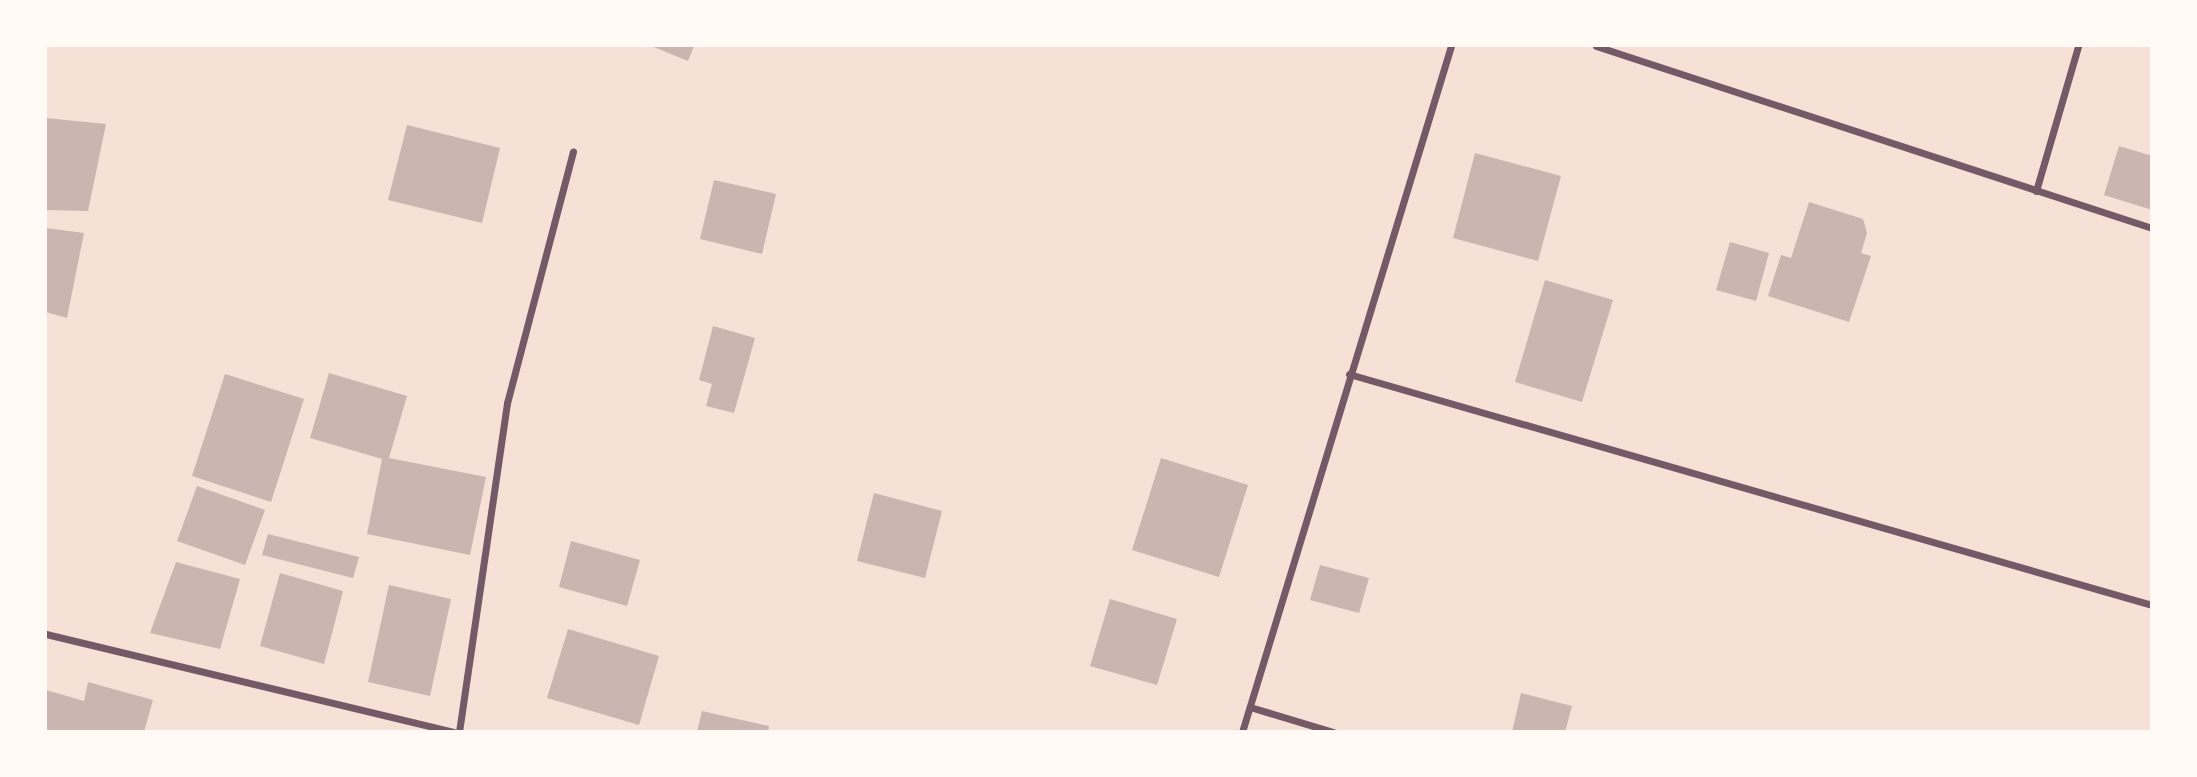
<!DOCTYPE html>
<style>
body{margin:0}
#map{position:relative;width:2197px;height:777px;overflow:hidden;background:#f7e1d7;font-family:"Playfair Display",serif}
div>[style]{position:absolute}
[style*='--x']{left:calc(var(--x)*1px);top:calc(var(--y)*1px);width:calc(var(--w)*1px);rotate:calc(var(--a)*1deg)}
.building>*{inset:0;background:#ccb4b1}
.minor>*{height:7px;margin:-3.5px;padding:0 3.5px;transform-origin:3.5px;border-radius:3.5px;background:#755966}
span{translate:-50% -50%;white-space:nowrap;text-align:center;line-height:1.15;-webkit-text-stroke:7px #fffaf5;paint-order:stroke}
.frame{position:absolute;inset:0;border:47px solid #fffaf5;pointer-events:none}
</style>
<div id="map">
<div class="building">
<div style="clip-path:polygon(651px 46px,694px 46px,688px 61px)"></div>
<div style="clip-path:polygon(46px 118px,106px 124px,88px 211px,46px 210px)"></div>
<div style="clip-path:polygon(407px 125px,500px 148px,482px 223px,388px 200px)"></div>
<div style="clip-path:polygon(2119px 146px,2149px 155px,2152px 150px,2152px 210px,2104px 195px)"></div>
<div style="clip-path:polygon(1475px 153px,1561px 176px,1538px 261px,1453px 238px)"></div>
<div style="clip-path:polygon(714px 180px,776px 194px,762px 254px,700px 239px)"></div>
<div style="clip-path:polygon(1809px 202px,1863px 219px,1867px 233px,1861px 253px,1871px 256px,1849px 322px,1768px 296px,1781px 255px,1791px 258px)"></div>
<div style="clip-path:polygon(46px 228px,84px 233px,67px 318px,46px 312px)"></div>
<div style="clip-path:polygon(1730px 242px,1769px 253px,1756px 301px,1716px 290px)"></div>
<div style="clip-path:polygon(1545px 280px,1613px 300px,1582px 402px,1515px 382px)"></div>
<div style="clip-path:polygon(713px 326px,755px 338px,734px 413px,706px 406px,712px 384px,699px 380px)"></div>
<div style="clip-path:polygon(329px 373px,407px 396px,389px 458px,486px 477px,470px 555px,367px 534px,382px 459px,310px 438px)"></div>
<div style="clip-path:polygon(225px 374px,304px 399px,271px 502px,192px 476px)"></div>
<div style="clip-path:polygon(1161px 458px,1248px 485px,1219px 577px,1132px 550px)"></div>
<div style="clip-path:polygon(197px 486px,265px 510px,245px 565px,177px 541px)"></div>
<div style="clip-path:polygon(874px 493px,942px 511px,925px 578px,857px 561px)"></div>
<div style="clip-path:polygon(268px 534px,359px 557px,353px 578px,262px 555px)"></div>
<div style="clip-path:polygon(571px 541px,640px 560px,627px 606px,559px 587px)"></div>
<div style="clip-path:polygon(176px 562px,240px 579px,220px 649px,150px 633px)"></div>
<div style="clip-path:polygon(1320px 565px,1369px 578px,1359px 613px,1310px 600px)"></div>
<div style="clip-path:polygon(280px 573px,343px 591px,324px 664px,260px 646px)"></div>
<div style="clip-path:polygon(389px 585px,451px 599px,430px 696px,368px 682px)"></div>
<div style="clip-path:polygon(1110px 599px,1177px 619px,1157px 685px,1090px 666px)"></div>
<div style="clip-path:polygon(568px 629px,659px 656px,639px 725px,547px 698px)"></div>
<div style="clip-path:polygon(88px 682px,153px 700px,144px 732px,46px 732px,46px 690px,84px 701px)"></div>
<div style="clip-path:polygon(1521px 693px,1572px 706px,1565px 732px,1512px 732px)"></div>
<div style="clip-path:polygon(702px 711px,769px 726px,768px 732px,697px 732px)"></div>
</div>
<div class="minor">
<div style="--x:1596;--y:46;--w:585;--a:18.13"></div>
<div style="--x:2036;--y:191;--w:151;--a:-73.8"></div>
<div style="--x:1349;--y:374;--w:836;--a:16.05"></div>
<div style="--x:46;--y:634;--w:419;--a:13.5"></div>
<div style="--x:1250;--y:707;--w:87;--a:16.8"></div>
<div style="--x:459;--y:732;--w:332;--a:-81.7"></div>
<div style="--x:507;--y:403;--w:260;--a:-75.3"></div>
<div style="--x:1242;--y:732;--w:717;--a:-73.06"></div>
</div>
<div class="frame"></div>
</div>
